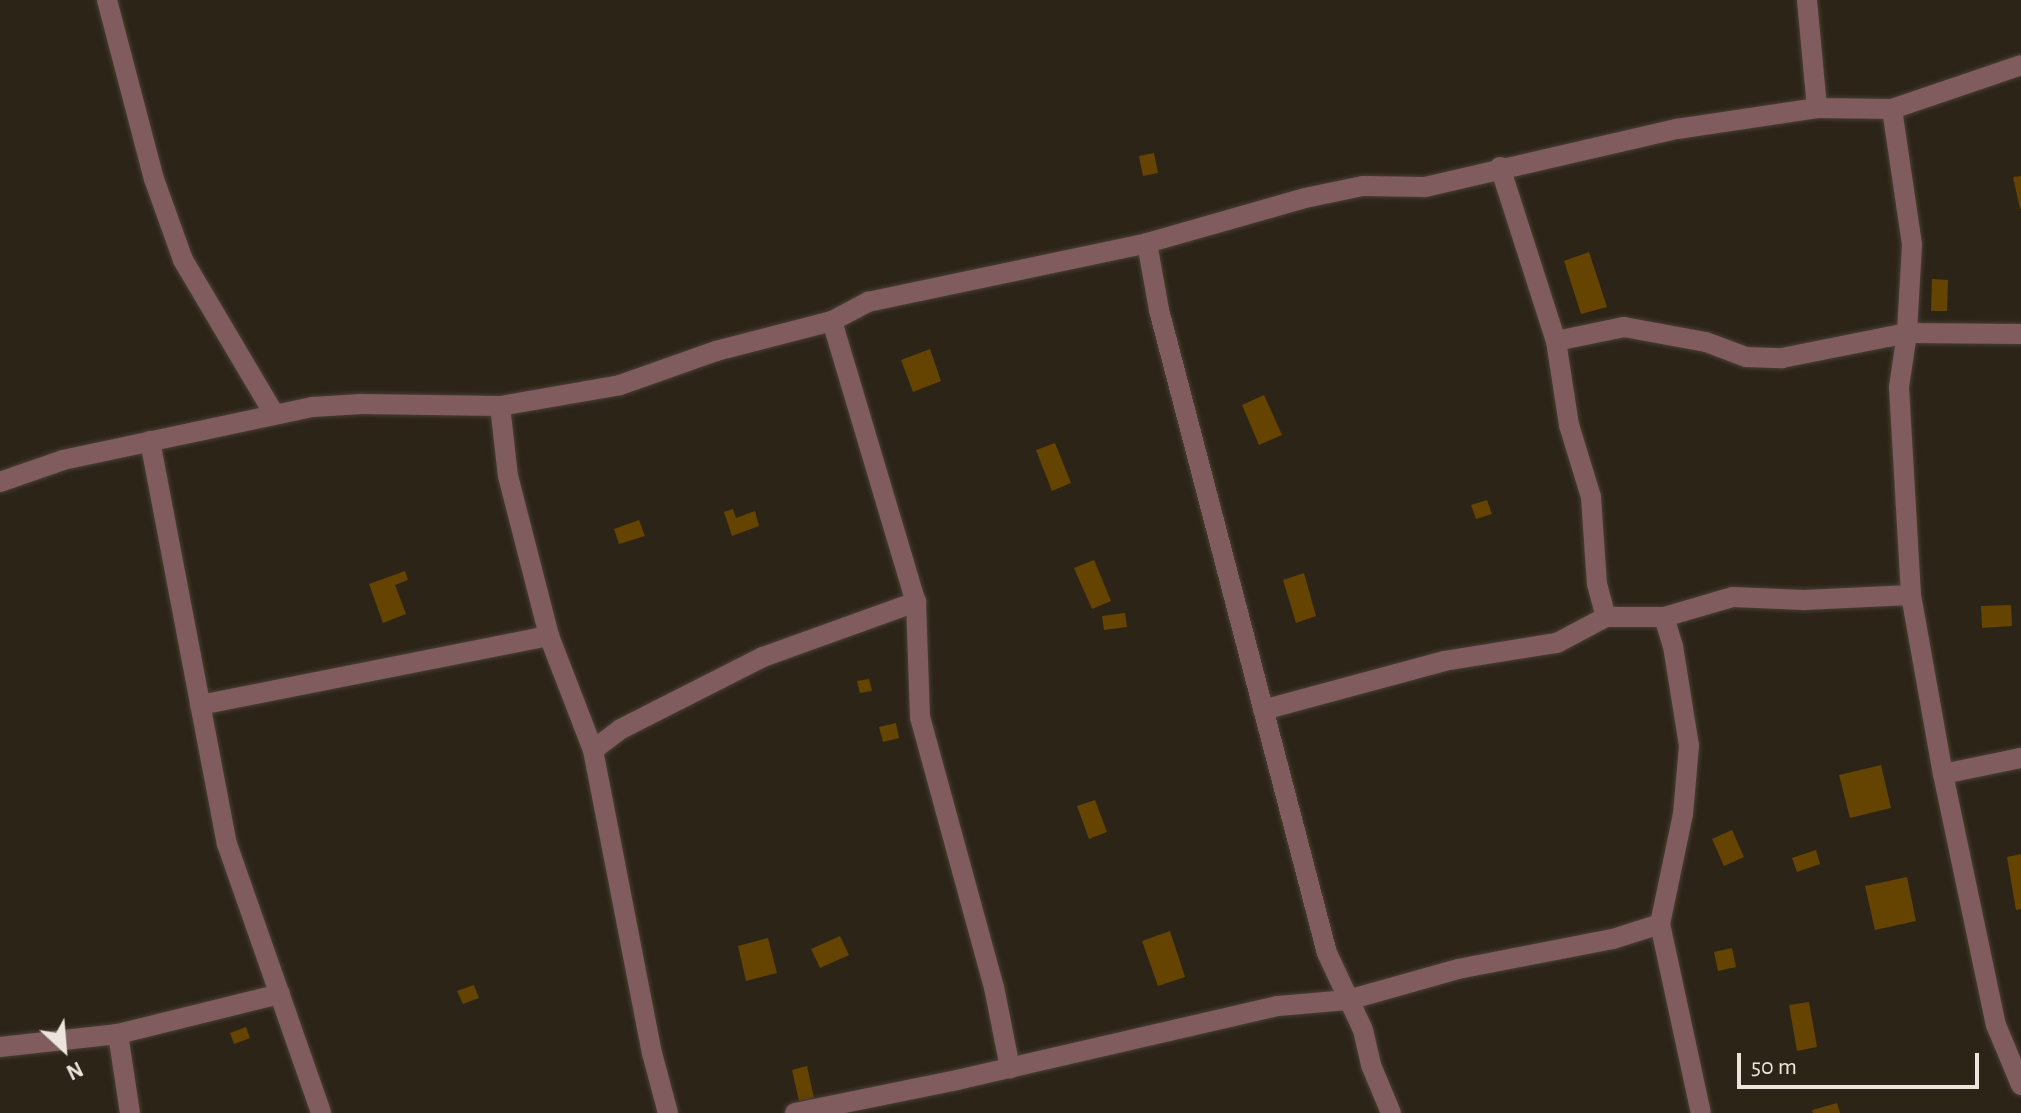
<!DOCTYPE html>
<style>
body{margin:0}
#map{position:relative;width:2021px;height:1113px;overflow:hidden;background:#2d2418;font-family:"Alegreya Sans",sans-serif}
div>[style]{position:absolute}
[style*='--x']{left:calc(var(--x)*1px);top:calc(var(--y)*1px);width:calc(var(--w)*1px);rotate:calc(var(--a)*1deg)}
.building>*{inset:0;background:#654300}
.roads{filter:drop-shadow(0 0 2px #483f34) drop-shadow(0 0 2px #483f34)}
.minor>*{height:20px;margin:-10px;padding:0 10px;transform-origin:10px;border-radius:10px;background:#805c5e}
span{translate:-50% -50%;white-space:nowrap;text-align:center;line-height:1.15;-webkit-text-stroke:6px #2d2418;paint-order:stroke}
.north{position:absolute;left:24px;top:1009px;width:80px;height:80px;-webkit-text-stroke:6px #2d2418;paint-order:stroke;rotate:154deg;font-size:22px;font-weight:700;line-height:32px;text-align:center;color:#ebe5de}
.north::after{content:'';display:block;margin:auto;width:28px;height:36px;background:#ebe5de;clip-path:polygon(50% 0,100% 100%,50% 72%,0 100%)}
.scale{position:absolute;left:1737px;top:1053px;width:242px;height:36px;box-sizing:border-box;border:4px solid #ebe5de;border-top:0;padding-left:10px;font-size:24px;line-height:28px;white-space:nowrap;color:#ebe5de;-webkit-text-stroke:6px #2d2418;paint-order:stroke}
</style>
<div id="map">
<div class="building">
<div style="clip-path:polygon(1154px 153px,1158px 173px,1143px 176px,1139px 156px)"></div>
<div style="clip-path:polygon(2021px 176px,2021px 209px,2020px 209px,2013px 177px)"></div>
<div style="clip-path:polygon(1589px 252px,1607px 307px,1581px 314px,1564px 261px)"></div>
<div style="clip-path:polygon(1932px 279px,1948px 280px,1947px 311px,1931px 311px)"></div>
<div style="clip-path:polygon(930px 349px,941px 381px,913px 392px,901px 360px)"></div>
<div style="clip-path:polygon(1264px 395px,1282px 435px,1259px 445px,1242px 405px)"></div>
<div style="clip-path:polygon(1055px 443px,1071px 483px,1052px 491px,1036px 450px)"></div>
<div style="clip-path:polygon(1487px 500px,1492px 514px,1476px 519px,1471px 505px)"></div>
<div style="clip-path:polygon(733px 509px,736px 518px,755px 511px,759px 526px,732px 536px,724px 512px)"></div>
<div style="clip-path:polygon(639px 520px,645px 536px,619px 544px,614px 529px)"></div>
<div style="clip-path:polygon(1094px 560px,1111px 601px,1092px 609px,1074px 568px)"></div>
<div style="clip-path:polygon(405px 571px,408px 580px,395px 585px,406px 614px,383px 623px,369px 584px)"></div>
<div style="clip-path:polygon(1304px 573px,1316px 616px,1296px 623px,1283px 580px)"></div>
<div style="clip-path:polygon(2011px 605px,2012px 626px,1982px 628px,1981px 606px)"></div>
<div style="clip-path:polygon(1125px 613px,1127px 627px,1104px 630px,1102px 616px)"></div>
<div style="clip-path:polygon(869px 679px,872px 691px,860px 693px,857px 681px)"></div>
<div style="clip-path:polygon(896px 723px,899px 738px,883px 742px,879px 727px)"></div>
<div style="clip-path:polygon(1881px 765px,1891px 808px,1850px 818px,1839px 775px)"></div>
<div style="clip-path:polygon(1095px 800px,1107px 832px,1089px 839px,1077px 806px)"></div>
<div style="clip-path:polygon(1732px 830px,1744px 857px,1724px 866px,1712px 839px)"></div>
<div style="clip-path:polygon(1816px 850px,1820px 864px,1797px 872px,1792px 858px)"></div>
<div style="clip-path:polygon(2021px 854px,2021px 909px,2016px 910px,2007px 857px)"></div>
<div style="clip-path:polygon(1907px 877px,1916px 921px,1875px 930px,1865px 886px)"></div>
<div style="clip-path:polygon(1170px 931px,1185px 977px,1158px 986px,1142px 941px)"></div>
<div style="clip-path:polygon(840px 936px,849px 955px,820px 968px,811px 949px)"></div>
<div style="clip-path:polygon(768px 938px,777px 973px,746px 981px,738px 946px)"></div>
<div style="clip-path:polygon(1732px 948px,1736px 967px,1718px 971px,1714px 952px)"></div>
<div style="clip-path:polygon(474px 985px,479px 998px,463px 1004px,457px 991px)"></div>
<div style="clip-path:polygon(1809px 1002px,1817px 1047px,1797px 1051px,1789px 1005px)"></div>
<div style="clip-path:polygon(246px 1027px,250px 1038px,234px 1044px,230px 1033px)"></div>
<div style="clip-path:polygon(807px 1066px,814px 1098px,799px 1101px,792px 1070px)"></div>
<div style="clip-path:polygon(1837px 1103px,1840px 1113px,1813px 1113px,1812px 1110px)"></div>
</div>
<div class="roads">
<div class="minor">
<div style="--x:107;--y:0;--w:185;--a:75.3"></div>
<div style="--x:154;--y:179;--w:86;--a:70.3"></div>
<div style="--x:183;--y:260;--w:179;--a:59.4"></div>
<div style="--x:1807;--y:0;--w:108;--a:84.7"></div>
<div style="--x:1892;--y:109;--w:137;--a:81.6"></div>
<div style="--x:1912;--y:245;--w:88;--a:93.3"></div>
<div style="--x:1907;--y:333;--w:55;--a:98.4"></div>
<div style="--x:1899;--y:387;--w:208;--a:86.7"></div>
<div style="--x:1911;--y:595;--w:182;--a:79.9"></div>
<div style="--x:1943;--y:774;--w:257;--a:78.1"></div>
<div style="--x:1996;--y:1025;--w:65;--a:67.4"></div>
<div style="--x:1500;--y:167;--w:183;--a:72.2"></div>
<div style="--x:1556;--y:341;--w:85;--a:81.2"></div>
<div style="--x:1569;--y:425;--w:75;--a:73"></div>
<div style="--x:1591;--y:497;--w:87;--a:86.1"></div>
<div style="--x:1597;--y:584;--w:34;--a:75"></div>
<div style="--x:1606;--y:617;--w:58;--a:0"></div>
<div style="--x:1664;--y:617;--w:30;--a:73"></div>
<div style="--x:1673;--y:646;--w:101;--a:80.9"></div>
<div style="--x:1689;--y:746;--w:68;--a:95"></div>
<div style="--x:1683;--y:814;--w:112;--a:101.8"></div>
<div style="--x:1147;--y:243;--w:68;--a:79.8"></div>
<div style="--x:1159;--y:310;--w:665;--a:75.36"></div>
<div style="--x:1327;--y:953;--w:85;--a:64.9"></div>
<div style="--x:1363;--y:1030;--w:36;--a:77"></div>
<div style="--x:1371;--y:1065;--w:52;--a:67.4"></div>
<div style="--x:832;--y:321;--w:293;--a:73.4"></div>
<div style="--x:916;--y:602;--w:115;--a:88"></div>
<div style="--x:920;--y:717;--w:280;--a:74.7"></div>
<div style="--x:994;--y:987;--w:83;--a:78.8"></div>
<div style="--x:1556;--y:341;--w:69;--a:-11.6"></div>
<div style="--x:1624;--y:327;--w:83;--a:10.4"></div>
<div style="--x:1706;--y:342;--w:43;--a:20.6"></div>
<div style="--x:1746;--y:357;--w:36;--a:2"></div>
<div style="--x:1782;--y:358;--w:127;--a:-11.3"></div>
<div style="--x:1907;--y:333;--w:114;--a:0.5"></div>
<div style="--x:500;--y:406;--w:70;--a:83.5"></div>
<div style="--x:508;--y:476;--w:165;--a:75.6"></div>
<div style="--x:549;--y:636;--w:122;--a:68.9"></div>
<div style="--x:593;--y:750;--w:309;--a:79"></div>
<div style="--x:652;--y:1053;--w:62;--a:75.1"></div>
<div style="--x:150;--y:441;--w:410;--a:79.2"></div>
<div style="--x:227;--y:844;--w:285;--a:70.7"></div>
<div style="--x:0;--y:482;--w:67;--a:-19.2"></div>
<div style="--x:63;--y:460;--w:256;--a:-12"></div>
<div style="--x:313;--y:407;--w:48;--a:-3.6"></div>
<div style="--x:361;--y:404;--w:139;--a:0.8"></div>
<div style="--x:500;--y:406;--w:122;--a:-9.9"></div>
<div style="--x:620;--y:385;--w:102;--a:-19.5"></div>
<div style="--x:716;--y:351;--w:120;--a:-14.5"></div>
<div style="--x:832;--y:321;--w:41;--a:-27.8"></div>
<div style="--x:868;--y:302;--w:285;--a:-11.9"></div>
<div style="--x:1147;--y:243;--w:164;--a:-15.9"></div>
<div style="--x:1305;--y:198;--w:59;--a:-11.7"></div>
<div style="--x:1363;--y:186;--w:62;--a:0.9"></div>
<div style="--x:1425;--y:187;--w:259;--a:-13"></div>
<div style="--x:1677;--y:129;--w:142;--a:-8.5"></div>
<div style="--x:1817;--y:108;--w:75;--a:0.8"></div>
<div style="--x:1892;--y:109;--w:136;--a:-18.8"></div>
<div style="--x:1664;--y:617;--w:72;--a:-16.2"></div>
<div style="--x:1733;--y:597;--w:71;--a:2.4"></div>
<div style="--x:1804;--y:600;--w:107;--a:-2.7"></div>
<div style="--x:200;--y:705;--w:356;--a:-11.2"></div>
<div style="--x:1263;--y:710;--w:188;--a:-15.1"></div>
<div style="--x:1444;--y:661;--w:114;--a:-9.1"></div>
<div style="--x:1557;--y:643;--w:55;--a:-28"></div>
<div style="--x:593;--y:750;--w:35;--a:-37"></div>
<div style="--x:621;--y:729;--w:159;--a:-26.9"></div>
<div style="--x:763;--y:657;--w:163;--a:-19.8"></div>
<div style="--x:1943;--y:774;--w:80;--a:-11.6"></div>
<div style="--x:118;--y:1034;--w:167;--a:-13.9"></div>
<div style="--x:0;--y:1047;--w:119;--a:-6.3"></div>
<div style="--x:118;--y:1034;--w:80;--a:81.4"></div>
<div style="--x:795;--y:1113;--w:165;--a:-11.5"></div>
<div style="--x:957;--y:1080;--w:329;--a:-13"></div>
<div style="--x:1278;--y:1006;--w:70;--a:-4.9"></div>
<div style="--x:1348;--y:1000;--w:114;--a:-15.7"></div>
<div style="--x:1458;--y:969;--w:158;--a:-11"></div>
<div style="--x:1613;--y:939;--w:49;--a:-17.7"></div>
<div style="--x:1660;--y:924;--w:193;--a:77.8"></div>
</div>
</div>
<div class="north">N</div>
<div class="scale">50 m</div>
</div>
